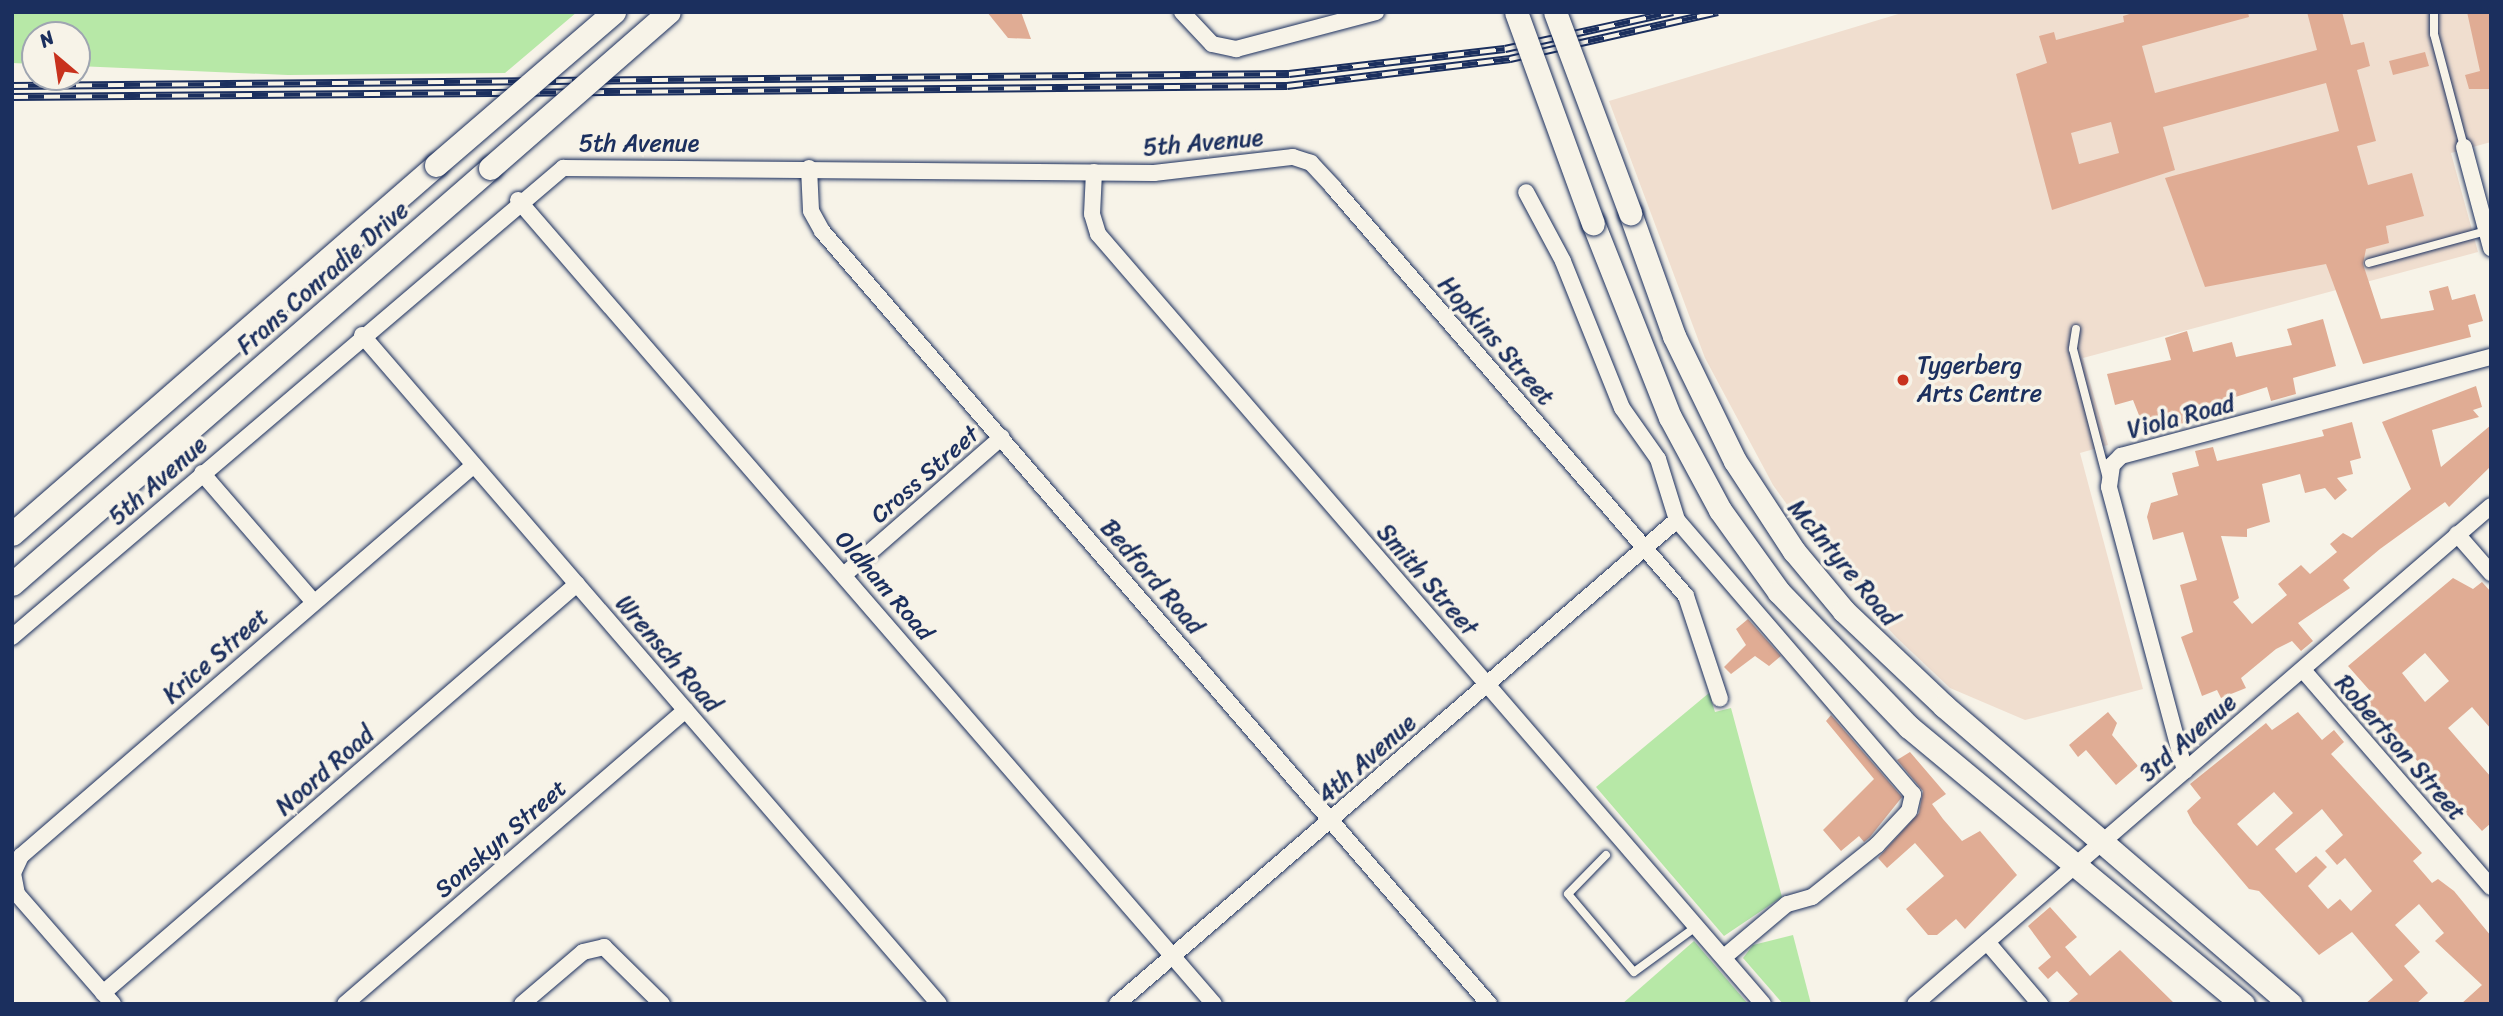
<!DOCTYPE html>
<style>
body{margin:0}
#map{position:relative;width:2503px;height:1016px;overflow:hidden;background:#f7f3e8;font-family:Sriracha,sans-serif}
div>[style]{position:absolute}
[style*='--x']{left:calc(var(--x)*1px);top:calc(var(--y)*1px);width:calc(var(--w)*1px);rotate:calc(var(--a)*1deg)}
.built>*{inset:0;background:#f0decf}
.green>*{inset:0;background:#b7e8a7}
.building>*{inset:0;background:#e0ac94}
.roads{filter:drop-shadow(0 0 2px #1b2f5e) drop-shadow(0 0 2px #1b2f5e)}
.lane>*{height:8px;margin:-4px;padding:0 4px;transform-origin:4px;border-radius:4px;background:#f7f3e8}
.street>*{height:16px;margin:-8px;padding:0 8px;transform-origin:8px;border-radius:8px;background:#f7f3e8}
.secondary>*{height:23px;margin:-11.5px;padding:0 11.5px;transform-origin:11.5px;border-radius:11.5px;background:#f7f3e8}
.rail>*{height:8px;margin-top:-4px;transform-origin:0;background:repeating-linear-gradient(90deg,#f7f3e8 0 16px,#1b2f5e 0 32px);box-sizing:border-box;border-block:2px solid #1b2f5e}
.bridges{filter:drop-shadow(0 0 2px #1b2f5e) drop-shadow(0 0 2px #1b2f5e)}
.secondary-bridge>*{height:23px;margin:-11.5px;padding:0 11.5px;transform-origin:11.5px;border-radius:11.5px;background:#f7f3e8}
.dots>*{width:19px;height:19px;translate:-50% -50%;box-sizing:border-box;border:4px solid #f7f3e8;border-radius:50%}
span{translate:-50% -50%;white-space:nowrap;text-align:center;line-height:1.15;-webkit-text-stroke:7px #f7f3e8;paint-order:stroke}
.street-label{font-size:24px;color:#1b2f5e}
.poi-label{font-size:24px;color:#1b2f5e}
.left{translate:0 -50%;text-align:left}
.frame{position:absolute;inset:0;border:14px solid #1b2f5e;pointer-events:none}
.north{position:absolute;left:21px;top:21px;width:70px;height:70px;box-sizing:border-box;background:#f7f3e8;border:2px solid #9fa5b1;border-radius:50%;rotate:331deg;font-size:19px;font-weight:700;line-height:28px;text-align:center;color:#1b2f5e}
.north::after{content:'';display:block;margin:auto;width:24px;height:32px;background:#c8321e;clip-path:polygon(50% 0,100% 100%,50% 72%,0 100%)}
</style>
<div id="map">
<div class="built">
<div style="clip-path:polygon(1905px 12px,2491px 12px,2491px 142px,2451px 153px,2478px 252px,2083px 358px,2108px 445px,2080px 453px,2143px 689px,2025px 720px,1950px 688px,1896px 637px,1830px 564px,1773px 485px,1705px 358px,1609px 101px)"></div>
</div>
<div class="green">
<div style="clip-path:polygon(12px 12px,577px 12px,505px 73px,288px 75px,77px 66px,77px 35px,35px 35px,35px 64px,12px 63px)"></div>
<div style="clip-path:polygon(1709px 693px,1715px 712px,1731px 708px,1782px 897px,1724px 936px,1596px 787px)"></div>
<div style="clip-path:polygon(1793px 935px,1811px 1004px,1783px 1004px,1743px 958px,1753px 945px)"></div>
<div style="clip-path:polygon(1694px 941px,1748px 1004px,1622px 1004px)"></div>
</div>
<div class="building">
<div style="clip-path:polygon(987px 12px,1021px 12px,1031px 39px,1008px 38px)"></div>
<div style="clip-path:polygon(evenodd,2136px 12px,2248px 12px,2249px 17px,2142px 46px,2155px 93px,2317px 50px,2307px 12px,2342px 12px,2351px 45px,2364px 42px,2370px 66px,2357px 70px,2376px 141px,2357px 146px,2368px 185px,2412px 173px,2424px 216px,2386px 226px,2389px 243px,2366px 249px,2363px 264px,2381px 319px,2434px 310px,2429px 291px,2448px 286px,2452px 300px,2475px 294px,2483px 321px,2468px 325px,2471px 337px,2363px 364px,2326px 264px,2205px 287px,2165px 178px,2339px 131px,2326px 83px,2163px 127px,2175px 170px,2052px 210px,2016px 74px,2047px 63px,2039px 36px,2054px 32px,2056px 40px,2124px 22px,2123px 16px,2136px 12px,2111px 122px,2119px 153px,2079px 164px,2071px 133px,2111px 122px)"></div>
<div style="clip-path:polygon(2467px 12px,2491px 12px,2491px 89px,2469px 89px,2465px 75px,2480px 71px)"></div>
<div style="clip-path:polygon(2425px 52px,2429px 66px,2393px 75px,2389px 61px)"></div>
<div style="clip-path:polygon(2323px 319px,2336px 366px,2293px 378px,2296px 394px,2271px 401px,2267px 387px,2207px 406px,2210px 416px,2146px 433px,2133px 400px,2115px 405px,2107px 374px,2171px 360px,2165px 338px,2187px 331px,2193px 352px,2232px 342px,2236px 357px,2292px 345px,2287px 329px)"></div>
<div style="clip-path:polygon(2476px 386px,2482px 407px,2473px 410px,2479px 417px,2432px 430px,2441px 467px,2491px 425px,2491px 466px,2449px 507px,2445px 502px,2380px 549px,2343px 580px,2350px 588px,2298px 623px,2313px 641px,2301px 651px,2292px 641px,2276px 649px,2241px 678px,2246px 688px,2221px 698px,2217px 690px,2202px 696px,2181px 637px,2193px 632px,2180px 585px,2197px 580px,2183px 532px,2153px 540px,2147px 517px,2151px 503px,2178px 495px,2172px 473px,2199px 466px,2195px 451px,2213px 447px,2217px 461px,2324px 436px,2322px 430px,2352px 422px,2361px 458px,2350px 461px,2353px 474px,2337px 478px,2347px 490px,2335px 500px,2325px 488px,2305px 493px,2300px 474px,2262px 484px,2270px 522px,2247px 529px,2247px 537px,2221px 536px,2239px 598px,2233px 602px,2252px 624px,2287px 595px,2278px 584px,2301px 565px,2310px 574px,2337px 552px,2330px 544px,2343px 533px,2352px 538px,2411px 489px,2382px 422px)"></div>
<div style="clip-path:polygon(evenodd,2453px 578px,2473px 589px,2482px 582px,2491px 592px,2491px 729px,2472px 707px,2448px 728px,2491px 777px,2491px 823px,2482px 831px,2361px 700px,2371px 692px,2348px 666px,2453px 578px,2425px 653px,2449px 681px,2425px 702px,2402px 673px,2425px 653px)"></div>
<div style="clip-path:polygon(1748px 619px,1781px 656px,1769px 666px,1755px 656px,1731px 674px,1724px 667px,1746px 645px,1736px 629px)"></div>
<div style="clip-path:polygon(2108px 712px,2117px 723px,2112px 735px,2138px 766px,2116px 785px,2086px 750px,2078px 757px,2069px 745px)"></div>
<div style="clip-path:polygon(evenodd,2298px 712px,2322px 740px,2334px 730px,2344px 742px,2331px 754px,2422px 853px,2413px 861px,2432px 883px,2438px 879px,2454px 891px,2491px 936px,2491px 1004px,2461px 1004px,2482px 985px,2435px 941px,2444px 933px,2419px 904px,2395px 925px,2420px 952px,2404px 966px,2428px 993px,2416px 1004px,2365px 1004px,2393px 980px,2352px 932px,2319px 955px,2259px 891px,2249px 889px,2193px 823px,2187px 811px,2201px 798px,2190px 784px,2266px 723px,2272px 730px,2298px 712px,2274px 792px,2293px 813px,2257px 846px,2237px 824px,2274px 792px,2298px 712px,2322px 809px,2343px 835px,2325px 851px,2337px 865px,2345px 858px,2372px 891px,2351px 911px,2340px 899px,2328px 909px,2308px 886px,2327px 867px,2316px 856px,2296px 873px,2275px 849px,2322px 809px)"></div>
<div style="clip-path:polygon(1831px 715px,1902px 797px,1870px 837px,1864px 842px,1859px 836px,1841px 851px,1823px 830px,1874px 779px,1826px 721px)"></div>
<div style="clip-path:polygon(1910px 752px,1946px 794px,1932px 804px,1943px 819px,1962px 841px,1980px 831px,2017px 875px,1965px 929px,1956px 919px,1937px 935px,1928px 935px,1906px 909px,1944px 876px,1915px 843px,1887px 868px,1878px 858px,1919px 813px,1923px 791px,1897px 760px)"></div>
<div style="clip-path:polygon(2050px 907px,2077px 937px,2065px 947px,2090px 976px,2120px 950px,2175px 1004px,2066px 1004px,2078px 994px,2057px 971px,2048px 979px,2038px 968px,2051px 957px,2028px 926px)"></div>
</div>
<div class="roads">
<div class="lane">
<div style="--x:2434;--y:12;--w:22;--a:90"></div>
<div style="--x:2434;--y:34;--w:117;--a:75.1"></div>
<div style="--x:2369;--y:263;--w:121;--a:-15.3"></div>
<div style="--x:2076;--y:329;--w:20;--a:99"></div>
<div style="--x:2073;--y:349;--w:130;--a:75.3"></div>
<div style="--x:1606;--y:855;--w:54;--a:134.3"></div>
<div style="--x:1568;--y:894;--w:102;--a:49.8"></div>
<div style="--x:1634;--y:972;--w:78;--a:-36.1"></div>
</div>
<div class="street">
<div style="--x:1182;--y:12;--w:44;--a:46.8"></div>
<div style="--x:1212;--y:44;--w:25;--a:12"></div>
<div style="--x:1236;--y:49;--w:145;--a:-14.8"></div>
<div style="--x:2464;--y:147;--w:105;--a:75"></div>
<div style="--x:809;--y:168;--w:43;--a:87.3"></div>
<div style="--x:811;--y:211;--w:23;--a:61"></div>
<div style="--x:822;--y:231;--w:1021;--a:49.21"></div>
<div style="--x:1094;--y:172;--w:42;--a:92.7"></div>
<div style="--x:1092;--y:214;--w:21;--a:73"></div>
<div style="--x:1098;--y:234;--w:1017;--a:49.18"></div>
<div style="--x:518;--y:200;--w:1063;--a:49.12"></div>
<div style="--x:362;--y:335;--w:883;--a:49.22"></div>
<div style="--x:202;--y:473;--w:169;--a:49.1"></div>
<div style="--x:1677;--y:520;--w:362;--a:49.3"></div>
<div style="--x:1913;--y:794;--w:17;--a:103"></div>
<div style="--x:1909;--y:811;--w:47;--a:133.3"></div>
<div style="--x:1877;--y:845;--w:83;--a:141.3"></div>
<div style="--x:1812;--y:897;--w:26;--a:164"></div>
<div style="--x:1787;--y:904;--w:82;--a:139.9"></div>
<div style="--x:2457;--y:534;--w:52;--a:48.9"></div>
<div style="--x:845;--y:574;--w:208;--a:-41.1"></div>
<div style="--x:12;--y:637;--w:724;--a:-40.4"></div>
<div style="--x:563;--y:168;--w:591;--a:0.48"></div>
<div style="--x:1154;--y:173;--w:140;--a:-6.6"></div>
<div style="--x:1293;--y:157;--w:19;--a:18"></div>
<div style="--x:1311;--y:163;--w:33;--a:47"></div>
<div style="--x:1333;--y:187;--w:540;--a:49.2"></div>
<div style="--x:1686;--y:596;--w:108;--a:71.7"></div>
<div style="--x:2303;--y:670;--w:287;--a:49.1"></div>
<div style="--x:2185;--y:771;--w:294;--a:-105"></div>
<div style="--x:2109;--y:487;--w:22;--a:-82"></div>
<div style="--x:2112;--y:465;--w:13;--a:-45"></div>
<div style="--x:2121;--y:456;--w:383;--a:-15"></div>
<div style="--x:1987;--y:942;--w:82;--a:49.5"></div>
<div style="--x:103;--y:993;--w:626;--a:-40.79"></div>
<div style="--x:113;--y:1004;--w:146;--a:-131.1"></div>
<div style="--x:17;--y:894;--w:21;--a:-101"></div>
<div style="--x:13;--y:873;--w:19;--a:-65"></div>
<div style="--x:21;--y:856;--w:598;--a:-40.8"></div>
<div style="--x:345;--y:1004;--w:450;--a:-40.8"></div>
<div style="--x:522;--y:1004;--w:80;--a:-40.4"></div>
<div style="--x:583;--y:952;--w:22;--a:-13"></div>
<div style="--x:604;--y:947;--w:81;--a:44.5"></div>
<div style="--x:1117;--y:1004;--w:740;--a:-40.84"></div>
<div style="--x:1677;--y:520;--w:64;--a:-107.3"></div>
<div style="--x:1658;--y:459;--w:62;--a:-125.2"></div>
<div style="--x:1622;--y:408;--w:158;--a:-111.9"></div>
<div style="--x:1563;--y:261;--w:78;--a:-118.2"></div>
<div style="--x:1915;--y:1004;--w:761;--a:-40.85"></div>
</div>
<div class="secondary">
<div style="--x:1630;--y:213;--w:131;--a:70.3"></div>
<div style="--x:1674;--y:336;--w:139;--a:64"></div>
<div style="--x:1735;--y:461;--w:108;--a:56.8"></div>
<div style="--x:1794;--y:551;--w:78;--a:50.2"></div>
<div style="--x:1844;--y:611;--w:138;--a:43.5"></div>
<div style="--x:1944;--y:706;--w:457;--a:40.7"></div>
<div style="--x:1593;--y:223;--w:209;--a:68.4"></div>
<div style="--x:1670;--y:417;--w:106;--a:61.7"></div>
<div style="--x:1720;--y:510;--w:101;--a:54.3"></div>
<div style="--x:1779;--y:592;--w:187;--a:46.1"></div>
<div style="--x:1909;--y:727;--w:434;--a:39.7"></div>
<div style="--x:12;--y:534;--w:562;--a:-41.03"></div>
<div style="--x:12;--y:584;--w:634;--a:-41.03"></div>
</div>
</div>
<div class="rail">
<div style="--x:12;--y:86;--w:1277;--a:-0.54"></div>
<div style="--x:1289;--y:74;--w:217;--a:-6.6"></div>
<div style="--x:1505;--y:49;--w:172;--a:-12.4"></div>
<div style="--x:12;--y:97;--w:1275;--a:-0.49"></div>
<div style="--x:1287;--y:86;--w:225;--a:-6.9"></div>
<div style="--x:1510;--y:59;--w:213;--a:-12.7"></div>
</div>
<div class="bridges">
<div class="secondary-bridge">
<div style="--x:1516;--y:12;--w:225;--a:70"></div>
<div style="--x:1555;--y:12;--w:215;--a:69.5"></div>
<div style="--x:436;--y:165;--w:235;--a:-40.7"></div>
<div style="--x:490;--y:168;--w:237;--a:-41.1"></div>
</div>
</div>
<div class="dots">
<div style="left:1903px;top:380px;background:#c8321e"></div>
</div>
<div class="street-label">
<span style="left:1203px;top:143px;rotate:-5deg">5th Avenue</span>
<span style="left:639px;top:144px">5th Avenue</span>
<span style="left:323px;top:278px;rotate:-41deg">Frans Conradie Drive</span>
<span style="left:1496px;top:341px;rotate:49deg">Hopkins Street</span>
<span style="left:2181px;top:417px;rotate:-15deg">Viola Road</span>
<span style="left:925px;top:475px;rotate:-41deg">Cross Street</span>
<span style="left:158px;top:481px;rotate:-41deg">5th Avenue</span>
<span style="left:1843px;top:563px;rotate:50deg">McIntyre Road</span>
<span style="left:1152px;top:577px;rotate:49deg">Bedford Road</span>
<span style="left:1427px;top:580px;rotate:49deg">Smith Street</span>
<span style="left:884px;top:586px;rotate:49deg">Oldham Road</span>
<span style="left:668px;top:654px;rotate:49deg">Wrensch Road</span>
<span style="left:216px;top:656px;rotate:-41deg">Krice Street</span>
<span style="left:2188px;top:738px;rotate:-41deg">3rd Avenue</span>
<span style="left:2400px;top:748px;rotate:49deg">Robertson Street</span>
<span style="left:1367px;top:759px;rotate:-41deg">4th Avenue</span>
<span style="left:325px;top:771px;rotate:-41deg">Noord Road</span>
<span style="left:501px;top:839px;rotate:-41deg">Sonskyn Street</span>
</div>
<div class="poi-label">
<span class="left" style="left:1917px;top:380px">Tygerberg<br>Arts Centre</span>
</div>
<div class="frame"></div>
<div class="north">N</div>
</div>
